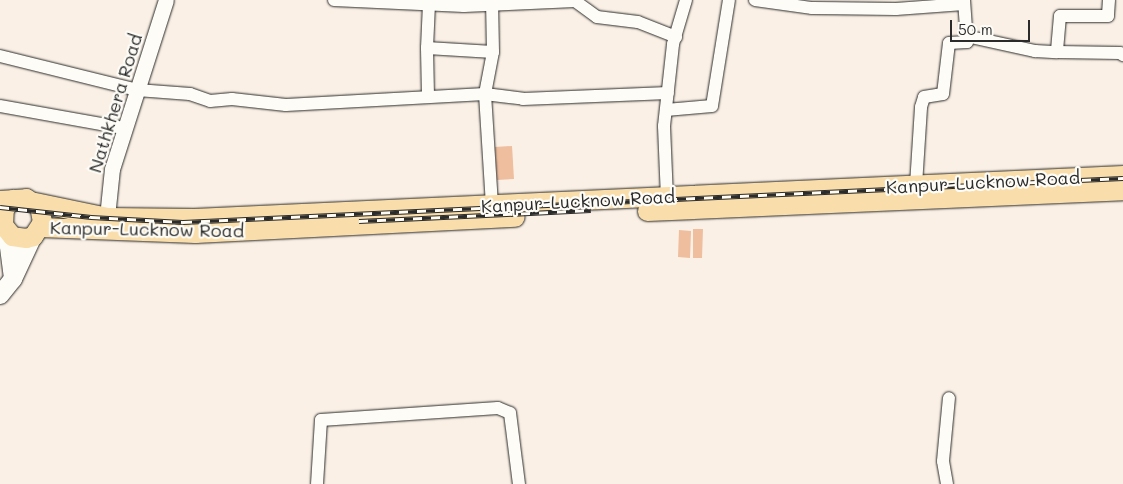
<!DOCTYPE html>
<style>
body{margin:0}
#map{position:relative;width:1123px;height:484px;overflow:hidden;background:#faf0e5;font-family:Mali,sans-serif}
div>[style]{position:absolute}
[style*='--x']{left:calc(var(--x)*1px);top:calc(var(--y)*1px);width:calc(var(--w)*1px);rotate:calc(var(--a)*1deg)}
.building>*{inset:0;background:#eebe9e}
.roads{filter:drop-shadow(0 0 1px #2b2b2b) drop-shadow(0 0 1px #2b2b2b)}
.minor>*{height:12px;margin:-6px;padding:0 6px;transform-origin:6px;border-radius:6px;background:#fdfcf7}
.tertiary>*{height:15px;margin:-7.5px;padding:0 7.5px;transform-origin:7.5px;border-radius:7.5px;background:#fdfcf7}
.secondary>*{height:18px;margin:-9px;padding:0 9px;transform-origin:9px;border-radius:9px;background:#fdfcf7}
.primary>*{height:19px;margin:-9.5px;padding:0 9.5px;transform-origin:9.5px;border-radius:9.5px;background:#f9deab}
.rail>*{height:5px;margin-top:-2.5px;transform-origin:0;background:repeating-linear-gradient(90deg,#fdfcf7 0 9px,#2b2b2b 0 18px);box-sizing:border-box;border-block:1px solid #2b2b2b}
span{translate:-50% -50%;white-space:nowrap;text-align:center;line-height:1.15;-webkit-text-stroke:4.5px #fdfcf7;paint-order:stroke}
.street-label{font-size:18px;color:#2b2b2b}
.scale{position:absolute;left:950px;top:20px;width:80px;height:22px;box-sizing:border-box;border:2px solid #2b2b2b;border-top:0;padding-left:6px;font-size:15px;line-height:18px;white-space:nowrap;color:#2b2b2b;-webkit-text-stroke:4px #fdfcf7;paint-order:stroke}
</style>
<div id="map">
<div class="building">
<div style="clip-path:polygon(512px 146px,514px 179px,497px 180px,495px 147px)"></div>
<div style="clip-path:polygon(693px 229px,703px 229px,702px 258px,693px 258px)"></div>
<div style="clip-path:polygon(679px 230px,691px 231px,690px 258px,678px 257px)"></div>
</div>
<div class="roads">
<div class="minor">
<div style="--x:334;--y:0;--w:130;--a:2.6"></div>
<div style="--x:464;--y:6;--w:111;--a:-2.6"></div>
<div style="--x:575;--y:1;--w:27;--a:36"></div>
<div style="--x:597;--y:17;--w:41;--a:7"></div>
<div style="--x:638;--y:22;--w:41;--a:21.5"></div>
<div style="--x:492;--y:0;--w:52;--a:88.9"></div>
<div style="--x:493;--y:52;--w:43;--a:100.8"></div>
<div style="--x:485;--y:94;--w:111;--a:86.4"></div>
<div style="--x:755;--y:0;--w:58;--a:8"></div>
<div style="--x:812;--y:8;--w:84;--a:0.7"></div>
<div style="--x:896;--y:9;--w:68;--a:-4.2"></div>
<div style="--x:1109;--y:0;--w:16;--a:94"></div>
<div style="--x:1108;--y:16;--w:48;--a:180"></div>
<div style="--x:1060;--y:16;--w:36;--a:95"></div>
<div style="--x:1057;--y:52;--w:63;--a:0.9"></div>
<div style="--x:1120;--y:53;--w:4;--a:34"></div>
<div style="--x:966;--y:36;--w:71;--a:12.3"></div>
<div style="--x:1035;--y:51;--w:22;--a:3"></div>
<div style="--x:427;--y:48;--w:44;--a:-87.4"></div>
<div style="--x:0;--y:56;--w:141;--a:13.9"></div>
<div style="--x:137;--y:90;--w:53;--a:4.3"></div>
<div style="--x:190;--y:94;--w:21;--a:19"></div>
<div style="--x:210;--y:101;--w:22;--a:-5"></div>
<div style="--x:232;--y:99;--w:54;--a:6.3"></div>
<div style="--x:286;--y:105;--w:199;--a:-3.2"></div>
<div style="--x:485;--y:94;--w:38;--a:7"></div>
<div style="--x:523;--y:99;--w:145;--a:-2.4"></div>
<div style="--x:428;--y:96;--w:48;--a:-91.2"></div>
<div style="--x:427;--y:48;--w:66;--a:3.5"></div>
<div style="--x:0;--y:106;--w:125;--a:10.1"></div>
<div style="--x:666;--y:110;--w:46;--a:-5"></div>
<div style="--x:712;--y:106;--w:107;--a:-80.9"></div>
<div style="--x:916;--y:185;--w:78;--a:-86.3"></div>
<div style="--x:921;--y:107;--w:10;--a:-73"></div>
<div style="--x:924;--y:97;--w:19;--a:-9"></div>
<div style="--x:943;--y:94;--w:51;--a:-83.3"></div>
<div style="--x:949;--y:43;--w:18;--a:-3"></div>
<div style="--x:967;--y:42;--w:42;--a:-94.1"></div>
<div style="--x:667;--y:198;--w:72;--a:-92.4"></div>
<div style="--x:664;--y:126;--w:82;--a:-83.7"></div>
<div style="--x:673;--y:44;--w:46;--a:-73.5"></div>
<div style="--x:317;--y:484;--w:64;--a:-86.4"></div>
<div style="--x:321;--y:420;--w:177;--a:-3.9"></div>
<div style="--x:498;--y:408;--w:13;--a:23"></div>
<div style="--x:510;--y:413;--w:72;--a:82.8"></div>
<div style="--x:947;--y:484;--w:23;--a:-100"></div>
<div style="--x:943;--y:461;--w:63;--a:-84.6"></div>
</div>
<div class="tertiary">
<div style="--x:107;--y:217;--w:48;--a:-84.1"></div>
<div style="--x:112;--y:169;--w:177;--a:-72.3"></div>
</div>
<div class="secondary">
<div style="--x:7;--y:232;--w:46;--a:82.6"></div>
<div style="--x:0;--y:295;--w:21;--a:-51"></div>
<div style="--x:13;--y:279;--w:47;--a:-65.1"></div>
</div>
<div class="primary">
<div style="--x:0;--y:200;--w:26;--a:-4"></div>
<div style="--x:26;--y:198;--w:15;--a:32"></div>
<div style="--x:39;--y:206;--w:16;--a:79"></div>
<div style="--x:42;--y:222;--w:17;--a:123"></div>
<div style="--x:33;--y:236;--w:7;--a:164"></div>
<div style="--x:26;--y:238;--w:14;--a:-172"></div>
<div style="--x:12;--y:236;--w:14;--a:-129"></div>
<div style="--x:3;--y:225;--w:17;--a:-87"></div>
<div style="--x:4;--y:208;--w:13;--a:-45"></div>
<div style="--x:35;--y:202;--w:74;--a:11.8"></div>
<div style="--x:107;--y:217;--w:87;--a:0.7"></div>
<div style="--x:194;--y:218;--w:930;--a:-2.65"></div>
<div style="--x:647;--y:211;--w:476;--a:-2.5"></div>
<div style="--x:40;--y:227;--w:155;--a:2.2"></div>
<div style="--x:195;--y:233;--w:320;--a:-2.9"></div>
</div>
</div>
<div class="rail">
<div style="--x:0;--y:207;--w:92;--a:6.3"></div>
<div style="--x:91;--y:217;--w:92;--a:3.1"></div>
<div style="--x:183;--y:222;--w:941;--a:-2.68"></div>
<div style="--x:359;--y:221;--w:232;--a:-2.7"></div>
</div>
<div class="street-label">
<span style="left:115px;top:103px;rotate:-73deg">Nathkhera Road</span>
<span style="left:983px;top:182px;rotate:-3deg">Kanpur-Lucknow Road</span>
<span style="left:578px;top:201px;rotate:-3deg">Kanpur-Lucknow Road</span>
<span style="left:147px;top:229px;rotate:1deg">Kanpur-Lucknow Road</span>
</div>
<div class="scale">50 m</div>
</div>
